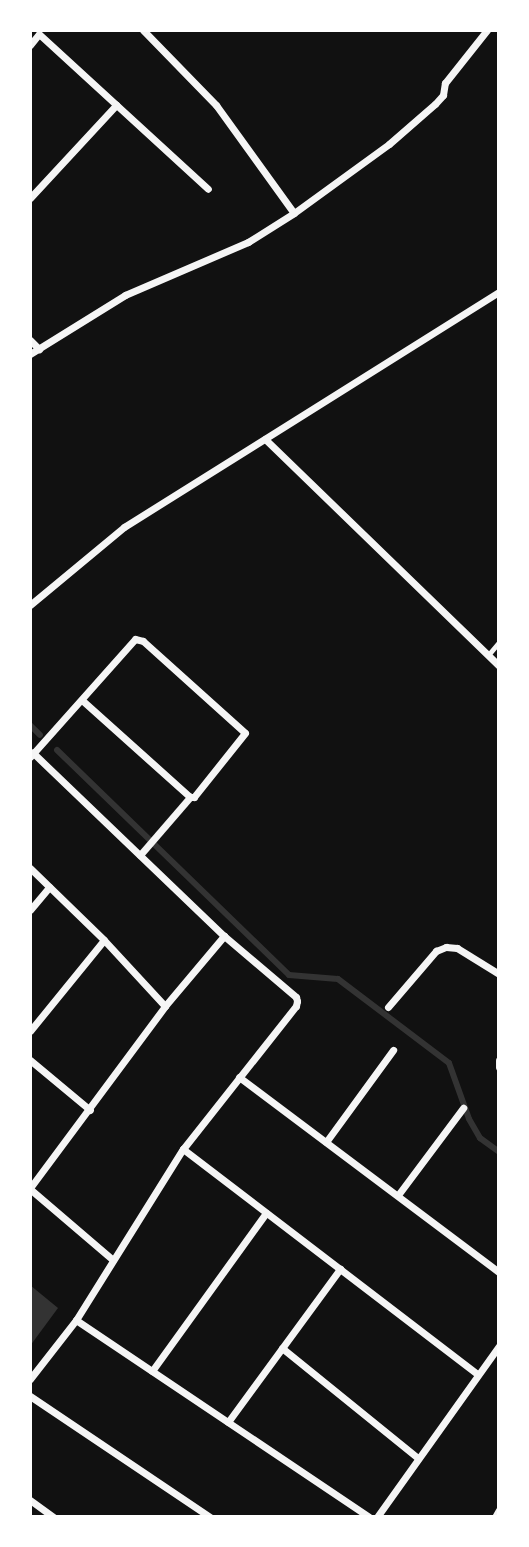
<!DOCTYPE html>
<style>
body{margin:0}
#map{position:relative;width:529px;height:1547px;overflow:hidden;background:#111;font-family:"Exo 2",sans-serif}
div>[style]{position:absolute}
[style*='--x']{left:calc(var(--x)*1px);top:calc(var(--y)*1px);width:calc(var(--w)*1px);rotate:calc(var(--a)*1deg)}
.water>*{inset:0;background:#333}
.stream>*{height:6px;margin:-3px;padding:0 3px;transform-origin:3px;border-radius:3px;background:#333}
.service>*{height:5px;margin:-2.5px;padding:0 2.5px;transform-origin:2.5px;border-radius:2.5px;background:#f5f5f5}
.minor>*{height:7px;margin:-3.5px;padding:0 3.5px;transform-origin:3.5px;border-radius:3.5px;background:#f5f5f5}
span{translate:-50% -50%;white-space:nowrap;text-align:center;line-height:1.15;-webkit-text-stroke:5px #fff;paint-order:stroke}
.frame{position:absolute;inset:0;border:32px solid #fff;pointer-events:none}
</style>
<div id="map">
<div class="water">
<div style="clip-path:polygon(30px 1285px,58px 1308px,30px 1346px)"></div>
</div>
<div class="stream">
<div style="--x:30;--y:725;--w:14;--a:45"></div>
<div style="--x:57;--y:750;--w:323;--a:44.1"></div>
<div style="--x:289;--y:975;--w:49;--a:4.7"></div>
<div style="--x:338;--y:979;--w:139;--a:37.1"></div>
<div style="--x:449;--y:1063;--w:59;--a:70.3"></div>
<div style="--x:469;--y:1119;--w:22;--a:60"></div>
<div style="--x:480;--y:1138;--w:24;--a:36"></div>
</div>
<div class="service">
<div style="--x:489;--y:654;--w:16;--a:-50"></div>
</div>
<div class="minor">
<div style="--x:143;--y:30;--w:105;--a:45.8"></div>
<div style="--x:216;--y:105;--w:133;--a:54.2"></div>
<div style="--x:30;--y:45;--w:14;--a:-51"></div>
<div style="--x:39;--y:34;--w:229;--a:42.5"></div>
<div style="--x:30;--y:198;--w:127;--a:-47.2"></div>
<div style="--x:30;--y:340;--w:13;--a:45"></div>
<div style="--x:30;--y:354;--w:112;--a:-31.8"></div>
<div style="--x:125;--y:295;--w:134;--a:-23.3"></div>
<div style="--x:248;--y:242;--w:54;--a:-32.2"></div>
<div style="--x:294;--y:213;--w:117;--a:-36"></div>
<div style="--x:389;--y:144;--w:61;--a:-41"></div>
<div style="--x:435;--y:104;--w:12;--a:-48"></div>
<div style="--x:443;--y:95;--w:12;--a:-81"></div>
<div style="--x:445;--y:83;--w:68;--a:-51.6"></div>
<div style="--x:265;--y:439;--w:326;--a:44.1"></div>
<div style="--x:30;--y:605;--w:122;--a:-39.7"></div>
<div style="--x:124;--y:527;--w:443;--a:-32.1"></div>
<div style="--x:30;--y:757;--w:158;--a:-48.3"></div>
<div style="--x:135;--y:639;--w:8;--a:14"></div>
<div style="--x:143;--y:641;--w:137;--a:42"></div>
<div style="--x:245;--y:733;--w:82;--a:128.6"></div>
<div style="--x:194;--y:797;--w:4;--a:180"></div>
<div style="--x:190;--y:797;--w:144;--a:-138.1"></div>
<div style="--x:140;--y:855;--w:77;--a:-49.2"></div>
<div style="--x:30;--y:868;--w:103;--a:44.2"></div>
<div style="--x:104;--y:940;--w:90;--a:47.3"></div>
<div style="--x:30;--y:910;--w:30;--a:-50"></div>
<div style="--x:388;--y:1007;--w:74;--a:-49.4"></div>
<div style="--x:436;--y:951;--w:11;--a:-22"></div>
<div style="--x:446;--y:947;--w:11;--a:5"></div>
<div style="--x:457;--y:948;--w:49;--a:31.8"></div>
<div style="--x:30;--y:1031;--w:117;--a:-50.9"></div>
<div style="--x:30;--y:1060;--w:78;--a:39.8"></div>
<div style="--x:499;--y:1060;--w:7;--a:90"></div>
<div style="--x:239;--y:1077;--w:325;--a:36.9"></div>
<div style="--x:326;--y:1142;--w:114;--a:-53.9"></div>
<div style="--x:183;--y:1149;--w:370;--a:37.4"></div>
<div style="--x:30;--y:1188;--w:227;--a:-53.4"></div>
<div style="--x:165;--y:1006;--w:92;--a:-49.9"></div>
<div style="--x:30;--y:1189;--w:109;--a:40.5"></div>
<div style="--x:398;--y:1195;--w:109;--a:-53.2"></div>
<div style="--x:76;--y:1320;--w:353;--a:33.9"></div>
<div style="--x:282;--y:1348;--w:175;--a:39"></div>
<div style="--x:152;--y:1371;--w:195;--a:-54.2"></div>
<div style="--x:30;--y:1379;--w:75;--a:-52.1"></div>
<div style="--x:76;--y:1320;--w:202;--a:-58"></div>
<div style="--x:183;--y:1149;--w:182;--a:-51.7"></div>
<div style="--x:296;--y:1006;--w:5;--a:-79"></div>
<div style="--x:297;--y:1001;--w:4;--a:-104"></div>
<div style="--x:296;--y:997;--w:94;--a:-139.7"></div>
<div style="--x:224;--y:936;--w:265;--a:-136.2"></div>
<div style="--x:30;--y:1396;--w:217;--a:33.9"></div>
<div style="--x:228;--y:1422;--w:190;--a:-53.8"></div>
<div style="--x:30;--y:1500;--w:29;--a:36"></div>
<div style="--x:377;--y:1517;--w:210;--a:-54.5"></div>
<div style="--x:495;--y:1517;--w:8;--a:-60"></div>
</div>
<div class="frame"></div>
</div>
